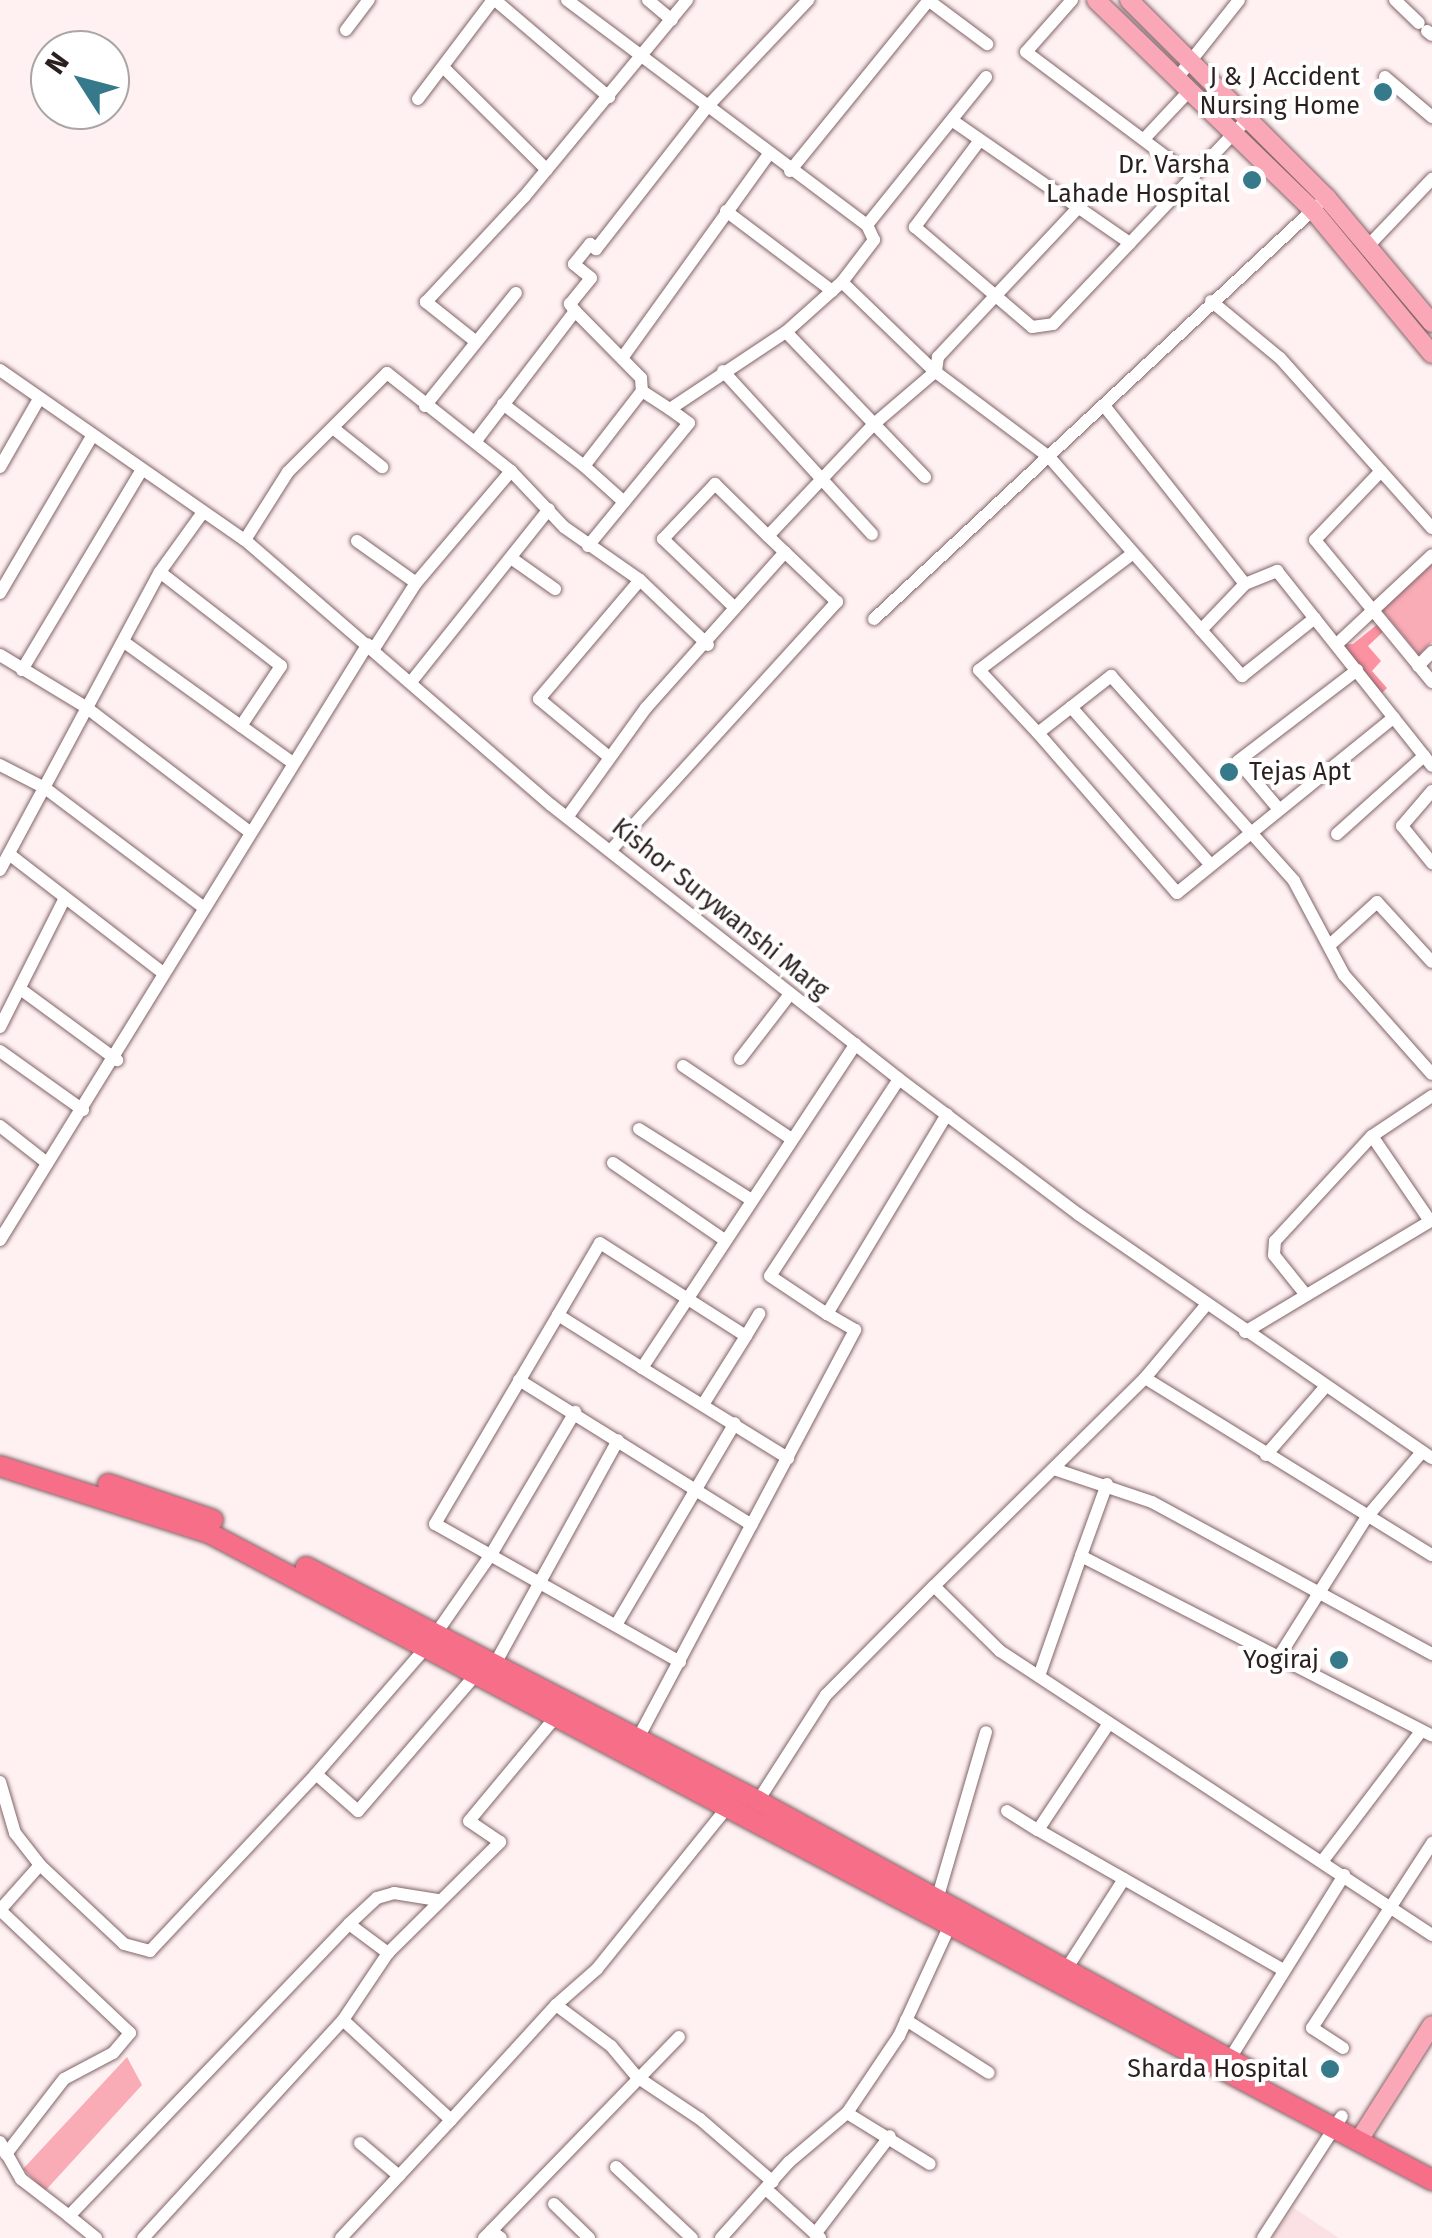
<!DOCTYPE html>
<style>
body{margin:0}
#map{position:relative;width:1432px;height:2238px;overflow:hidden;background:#fff1f2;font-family:"Fira Sans",sans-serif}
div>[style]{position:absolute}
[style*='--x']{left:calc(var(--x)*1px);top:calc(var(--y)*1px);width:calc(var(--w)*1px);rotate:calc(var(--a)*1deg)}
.built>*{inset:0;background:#fbe1e3}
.green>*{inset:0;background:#f9acb6}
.forest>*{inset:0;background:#fc92a1}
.roads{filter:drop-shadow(0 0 2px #816467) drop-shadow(0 0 2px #816467)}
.minor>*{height:12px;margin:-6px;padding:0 6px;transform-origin:6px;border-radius:6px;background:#fff}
.major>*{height:18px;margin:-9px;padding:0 9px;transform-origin:9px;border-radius:9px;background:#faa8b7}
.highway>*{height:20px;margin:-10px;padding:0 10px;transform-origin:10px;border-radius:10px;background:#f66e87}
.dots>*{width:28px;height:28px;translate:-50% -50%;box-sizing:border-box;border:5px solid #fff;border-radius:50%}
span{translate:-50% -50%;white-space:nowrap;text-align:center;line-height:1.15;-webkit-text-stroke:8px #fff;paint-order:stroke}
.poi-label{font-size:25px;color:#2b1f20}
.right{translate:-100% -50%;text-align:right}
.left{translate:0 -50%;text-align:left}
.street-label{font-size:25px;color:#2b1f20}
.north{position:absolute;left:30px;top:30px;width:100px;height:100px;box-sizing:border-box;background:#fff;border:2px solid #aaa5a6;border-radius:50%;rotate:306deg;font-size:28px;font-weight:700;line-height:40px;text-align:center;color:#2b1f20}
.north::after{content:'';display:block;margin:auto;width:35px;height:45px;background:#36798a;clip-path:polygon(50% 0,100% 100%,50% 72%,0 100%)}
</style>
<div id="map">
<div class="built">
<div style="clip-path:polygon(1294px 2208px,1339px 2238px,1272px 2238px)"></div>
</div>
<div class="green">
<div style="clip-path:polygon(1432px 564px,1432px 642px,1419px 655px,1381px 609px)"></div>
<div style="clip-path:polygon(127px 2057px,142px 2085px,45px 2191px,23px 2169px)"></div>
</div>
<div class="forest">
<div style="clip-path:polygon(1379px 623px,1384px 631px,1368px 646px,1381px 661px,1372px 671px,1387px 688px,1382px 693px,1340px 645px,1353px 644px)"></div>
</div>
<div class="roads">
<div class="minor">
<div style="--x:495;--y:0;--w:150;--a:40.4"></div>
<div style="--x:567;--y:0;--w:375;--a:36.9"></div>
<div style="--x:867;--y:225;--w:190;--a:-51.2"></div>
<div style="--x:648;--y:0;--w:31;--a:40"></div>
<div style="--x:928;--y:0;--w:74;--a:36.7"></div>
<div style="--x:1072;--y:0;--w:69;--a:131.5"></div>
<div style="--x:1026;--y:52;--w:209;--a:36.8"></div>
<div style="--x:1395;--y:0;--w:33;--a:44"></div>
<div style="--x:346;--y:30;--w:38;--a:-53"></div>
<div style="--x:1427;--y:31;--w:6;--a:39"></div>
<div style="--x:443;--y:67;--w:146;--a:44.7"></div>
<div style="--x:1178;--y:77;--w:98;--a:-51.6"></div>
<div style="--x:1385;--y:77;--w:62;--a:40.4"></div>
<div style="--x:418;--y:99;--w:124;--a:-52.9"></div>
<div style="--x:953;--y:121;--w:215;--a:34.6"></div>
<div style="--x:1130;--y:243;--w:175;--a:-46.6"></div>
<div style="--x:1145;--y:138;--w:67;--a:-46.8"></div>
<div style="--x:980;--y:140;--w:109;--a:126.8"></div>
<div style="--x:915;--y:227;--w:154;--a:40.5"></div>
<div style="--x:1032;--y:327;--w:21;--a:-8"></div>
<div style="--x:1053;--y:324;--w:112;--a:-46.5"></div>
<div style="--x:790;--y:171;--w:220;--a:-50.9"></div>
<div style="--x:726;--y:211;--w:133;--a:37"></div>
<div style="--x:1370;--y:244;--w:90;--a:-46.4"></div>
<div style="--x:842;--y:282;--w:53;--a:-52.7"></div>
<div style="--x:874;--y:240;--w:17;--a:-115"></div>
<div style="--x:1211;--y:301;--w:89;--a:39.6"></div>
<div style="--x:1280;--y:358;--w:228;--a:48.2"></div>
<div style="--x:575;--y:311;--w:94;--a:45.4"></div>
<div style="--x:641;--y:378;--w:13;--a:86"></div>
<div style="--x:642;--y:391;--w:33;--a:33"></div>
<div style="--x:670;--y:409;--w:139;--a:-33.6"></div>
<div style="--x:786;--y:332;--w:75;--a:-41.8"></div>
<div style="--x:842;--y:282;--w:127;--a:44"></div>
<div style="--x:933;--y:370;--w:146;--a:36.9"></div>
<div style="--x:1050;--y:458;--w:229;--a:48.7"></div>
<div style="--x:1201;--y:630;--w:64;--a:-46.3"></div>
<div style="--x:1245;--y:584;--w:35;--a:-22"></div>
<div style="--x:1277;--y:571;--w:249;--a:51.5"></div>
<div style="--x:786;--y:332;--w:201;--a:46.2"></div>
<div style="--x:475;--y:341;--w:63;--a:-141.5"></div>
<div style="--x:426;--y:302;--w:144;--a:-47"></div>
<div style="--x:524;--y:197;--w:256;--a:-50.4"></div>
<div style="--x:623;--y:357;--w:249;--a:-54.3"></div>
<div style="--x:0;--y:370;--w:298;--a:34.8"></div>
<div style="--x:245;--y:540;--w:405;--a:40.9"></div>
<div style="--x:551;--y:805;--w:443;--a:38.2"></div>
<div style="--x:899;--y:1079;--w:224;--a:37"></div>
<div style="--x:1078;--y:1214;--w:430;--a:34.6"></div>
<div style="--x:723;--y:371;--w:221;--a:47.6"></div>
<div style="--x:503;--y:404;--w:102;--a:37.4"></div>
<div style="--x:425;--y:406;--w:145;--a:-51.2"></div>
<div style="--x:1106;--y:408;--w:224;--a:51.7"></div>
<div style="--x:333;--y:428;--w:63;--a:38.5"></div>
<div style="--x:475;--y:442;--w:165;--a:-52.6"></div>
<div style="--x:575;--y:311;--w:9;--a:-126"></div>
<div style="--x:570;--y:304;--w:33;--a:-51"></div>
<div style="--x:591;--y:278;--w:22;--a:-141"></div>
<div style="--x:574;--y:264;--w:26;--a:-51"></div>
<div style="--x:590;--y:244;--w:8;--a:40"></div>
<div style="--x:596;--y:249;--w:179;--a:-52"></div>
<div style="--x:706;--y:108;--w:149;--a:-46.6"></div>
<div style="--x:0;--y:467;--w:78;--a:-60.2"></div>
<div style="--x:1381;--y:471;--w:95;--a:133.7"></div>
<div style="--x:1315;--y:540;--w:184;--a:50.5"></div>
<div style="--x:624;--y:502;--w:54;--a:-138"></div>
<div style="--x:584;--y:466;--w:95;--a:-52.3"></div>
<div style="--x:245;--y:540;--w:80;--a:-57.7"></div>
<div style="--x:288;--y:472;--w:140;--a:-45"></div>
<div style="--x:387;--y:373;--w:158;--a:38.3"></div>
<div style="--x:511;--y:471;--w:77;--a:46.6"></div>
<div style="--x:564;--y:527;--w:93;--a:34.9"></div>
<div style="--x:357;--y:541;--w:72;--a:35.4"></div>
<div style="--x:588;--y:546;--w:159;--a:-50.6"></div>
<div style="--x:689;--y:423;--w:24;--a:-144"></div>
<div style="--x:1132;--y:554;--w:192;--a:142.8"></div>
<div style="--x:979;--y:670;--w:86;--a:46.9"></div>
<div style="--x:1038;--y:733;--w:93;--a:-38"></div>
<div style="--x:1111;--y:676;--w:275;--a:48.2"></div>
<div style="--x:1294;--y:881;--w:106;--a:62"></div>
<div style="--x:1344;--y:975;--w:132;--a:48.4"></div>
<div style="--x:511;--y:558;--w:54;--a:35.2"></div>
<div style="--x:0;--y:593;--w:182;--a:-59.6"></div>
<div style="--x:735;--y:608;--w:100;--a:-136.2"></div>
<div style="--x:663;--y:539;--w:76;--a:-46.6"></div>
<div style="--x:715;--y:484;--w:74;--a:44.5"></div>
<div style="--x:874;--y:619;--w:607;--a:-43"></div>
<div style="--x:1201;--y:630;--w:62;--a:48.3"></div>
<div style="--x:1242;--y:676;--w:93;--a:-38.5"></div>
<div style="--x:124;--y:642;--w:144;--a:35.7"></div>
<div style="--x:241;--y:726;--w:72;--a:-56.3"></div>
<div style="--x:281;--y:666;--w:153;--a:-142.2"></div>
<div style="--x:1337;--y:644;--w:130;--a:-43.1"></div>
<div style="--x:375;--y:647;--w:76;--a:-57.4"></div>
<div style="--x:416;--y:583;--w:147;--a:-49.7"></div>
<div style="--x:0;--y:655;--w:102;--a:31.3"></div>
<div style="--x:87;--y:708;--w:205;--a:37.3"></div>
<div style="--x:1418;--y:666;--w:20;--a:-45"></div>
<div style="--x:22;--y:670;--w:232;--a:-59.1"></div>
<div style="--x:411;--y:682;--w:221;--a:-51.4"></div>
<div style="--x:1071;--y:707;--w:210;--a:48.5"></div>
<div style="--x:241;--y:726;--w:64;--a:35.4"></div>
<div style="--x:1038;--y:733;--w:212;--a:49"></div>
<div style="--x:1177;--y:893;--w:279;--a:-39"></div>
<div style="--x:609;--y:757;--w:91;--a:-140.4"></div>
<div style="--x:539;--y:699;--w:156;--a:-49.7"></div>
<div style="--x:640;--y:580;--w:94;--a:43.7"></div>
<div style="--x:0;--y:765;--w:51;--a:27.1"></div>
<div style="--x:45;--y:788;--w:199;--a:37"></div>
<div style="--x:1432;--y:791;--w:46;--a:130.6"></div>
<div style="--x:1402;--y:826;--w:48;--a:51"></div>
<div style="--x:1277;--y:807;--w:60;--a:-130.3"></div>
<div style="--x:1238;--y:761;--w:150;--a:-37.4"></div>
<div style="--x:568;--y:816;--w:133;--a:-54.2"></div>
<div style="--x:646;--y:708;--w:209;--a:-48.3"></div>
<div style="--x:1337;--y:834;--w:117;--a:-41.9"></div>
<div style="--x:611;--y:850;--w:336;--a:-47.7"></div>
<div style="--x:837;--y:602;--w:95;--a:-136.3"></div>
<div style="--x:768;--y:536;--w:154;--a:-46.6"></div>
<div style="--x:874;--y:424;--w:82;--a:-40.5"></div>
<div style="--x:936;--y:371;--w:14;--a:-82"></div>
<div style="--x:938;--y:357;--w:203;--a:-46.8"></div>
<div style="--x:9;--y:854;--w:196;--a:37.7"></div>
<div style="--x:0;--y:870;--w:338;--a:-61.8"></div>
<div style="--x:160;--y:572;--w:70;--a:-54.3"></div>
<div style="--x:1332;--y:943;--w:61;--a:-42.3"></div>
<div style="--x:1377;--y:902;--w:81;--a:47.5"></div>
<div style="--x:23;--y:991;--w:117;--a:36.3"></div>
<div style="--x:0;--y:1027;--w:144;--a:-63.3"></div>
<div style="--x:0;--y:1051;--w:102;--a:35.4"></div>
<div style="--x:740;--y:1059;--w:82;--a:-52.4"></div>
<div style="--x:683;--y:1066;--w:129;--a:33.9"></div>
<div style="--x:899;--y:1079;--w:235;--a:123.2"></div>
<div style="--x:770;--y:1276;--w:69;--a:33.7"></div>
<div style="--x:827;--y:1314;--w:233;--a:-59"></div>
<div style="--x:0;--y:1126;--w:60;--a:38.2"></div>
<div style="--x:639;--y:1129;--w:131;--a:32.2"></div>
<div style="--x:613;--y:1163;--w:134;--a:34.6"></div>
<div style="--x:1430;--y:1221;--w:103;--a:-124.3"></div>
<div style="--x:1372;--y:1136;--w:72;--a:-33.7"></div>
<div style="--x:0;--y:1240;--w:700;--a:-58.31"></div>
<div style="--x:1306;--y:1295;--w:51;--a:-128.7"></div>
<div style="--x:1274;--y:1255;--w:14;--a:-86"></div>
<div style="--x:1275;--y:1241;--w:143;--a:-47.3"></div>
<div style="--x:1207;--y:1304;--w:97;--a:130"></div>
<div style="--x:1145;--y:1378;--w:337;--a:31.7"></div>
<div style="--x:558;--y:1315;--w:83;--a:-59.7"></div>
<div style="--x:600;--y:1243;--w:173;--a:32.5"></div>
<div style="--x:746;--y:1336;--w:26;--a:-59"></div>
<div style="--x:1245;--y:1332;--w:218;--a:-30.9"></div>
<div style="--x:642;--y:1368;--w:172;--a:31.7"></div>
<div style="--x:519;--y:1380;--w:274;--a:31.9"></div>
<div style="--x:704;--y:1403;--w:79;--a:-57.9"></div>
<div style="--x:1266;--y:1455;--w:91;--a:-49"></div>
<div style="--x:1054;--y:1469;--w:103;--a:18.6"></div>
<div style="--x:1152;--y:1502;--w:319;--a:28.5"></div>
<div style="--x:1107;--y:1484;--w:77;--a:109.9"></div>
<div style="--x:1081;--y:1556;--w:394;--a:27.1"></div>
<div style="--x:934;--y:1586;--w:296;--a:-44.6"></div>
<div style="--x:616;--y:1625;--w:234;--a:-59.5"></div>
<div style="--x:1278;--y:1658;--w:165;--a:-57.8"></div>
<div style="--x:1366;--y:1518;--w:87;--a:-49.7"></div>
<div style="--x:496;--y:1662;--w:253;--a:-61.2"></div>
<div style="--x:680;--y:1662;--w:281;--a:-150.6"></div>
<div style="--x:435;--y:1524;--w:243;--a:-59.5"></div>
<div style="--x:558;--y:1315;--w:99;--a:32.2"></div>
<div style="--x:642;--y:1368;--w:388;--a:-56.6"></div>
<div style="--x:1039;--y:1676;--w:127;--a:-70.7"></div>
<div style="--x:636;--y:1742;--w:467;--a:-62"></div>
<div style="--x:855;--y:1330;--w:32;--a:-150"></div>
<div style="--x:316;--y:1774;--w:171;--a:-49"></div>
<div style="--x:428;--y:1645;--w:112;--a:-55.2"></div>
<div style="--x:492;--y:1553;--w:164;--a:-59.5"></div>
<div style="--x:0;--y:1782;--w:53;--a:73.6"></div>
<div style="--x:15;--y:1833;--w:41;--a:52"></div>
<div style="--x:40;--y:1865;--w:115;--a:43.2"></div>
<div style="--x:124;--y:1944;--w:27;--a:15"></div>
<div style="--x:150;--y:1951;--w:243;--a:-46.8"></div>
<div style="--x:316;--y:1774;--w:56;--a:41.4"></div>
<div style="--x:358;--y:1811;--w:184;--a:-49.2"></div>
<div style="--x:730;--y:1804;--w:212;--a:128.9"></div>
<div style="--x:597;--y:1969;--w:55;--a:138.7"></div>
<div style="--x:556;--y:2005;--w:69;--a:36.7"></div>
<div style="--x:611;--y:2046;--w:40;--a:50"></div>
<div style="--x:637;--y:2077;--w:76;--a:33.7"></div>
<div style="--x:700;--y:2119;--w:96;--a:40.8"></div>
<div style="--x:756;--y:1804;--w:130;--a:-57.3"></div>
<div style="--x:826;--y:1695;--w:153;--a:-45.3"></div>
<div style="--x:934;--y:1586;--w:93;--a:44.6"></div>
<div style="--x:1000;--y:1651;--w:517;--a:33.32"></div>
<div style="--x:1007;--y:1811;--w:36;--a:32"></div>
<div style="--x:1038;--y:1830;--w:128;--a:-56.4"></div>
<div style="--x:1038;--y:1830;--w:99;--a:29.7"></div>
<div style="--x:1324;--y:1859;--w:161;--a:-52.8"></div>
<div style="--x:936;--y:1903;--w:178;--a:-73.7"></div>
<div style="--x:0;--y:1910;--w:179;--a:43.4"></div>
<div style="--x:130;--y:2033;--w:26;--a:130"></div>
<div style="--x:113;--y:2053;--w:55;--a:152"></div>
<div style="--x:64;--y:2079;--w:95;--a:127.7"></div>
<div style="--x:0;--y:1910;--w:60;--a:-48.4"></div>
<div style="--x:349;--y:1924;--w:38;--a:-43"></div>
<div style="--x:377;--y:1898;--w:18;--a:-16"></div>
<div style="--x:394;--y:1893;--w:44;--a:9.2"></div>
<div style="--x:388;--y:1953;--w:158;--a:-44.7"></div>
<div style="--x:500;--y:1842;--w:37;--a:-146"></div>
<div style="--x:469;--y:1821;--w:139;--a:-50.2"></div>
<div style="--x:1065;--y:1971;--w:109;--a:-57.3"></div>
<div style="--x:1124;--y:1879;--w:182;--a:29.7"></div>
<div style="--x:343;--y:2020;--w:147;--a:42.8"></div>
<div style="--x:451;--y:2120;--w:156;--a:-47.6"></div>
<div style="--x:906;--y:2020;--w:98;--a:32.6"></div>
<div style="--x:1343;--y:2048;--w:37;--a:-147"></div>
<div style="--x:1312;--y:2028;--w:221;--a:-57"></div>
<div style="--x:1229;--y:2060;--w:218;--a:-58.1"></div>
<div style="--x:847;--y:2113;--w:97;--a:31.6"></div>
<div style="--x:0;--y:2142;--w:43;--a:60.4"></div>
<div style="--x:21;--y:2179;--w:61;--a:37.6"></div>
<div style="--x:360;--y:2143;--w:51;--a:40.2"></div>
<div style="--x:616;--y:2167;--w:104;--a:43.1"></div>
<div style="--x:766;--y:2189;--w:73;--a:42.2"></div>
<div style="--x:554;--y:2204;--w:49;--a:44.2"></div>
<div style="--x:491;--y:2231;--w:270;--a:-45.9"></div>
<div style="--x:815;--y:2234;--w:123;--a:-52.6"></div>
<div style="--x:96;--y:2238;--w:35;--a:-141"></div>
<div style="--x:69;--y:2216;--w:405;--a:-46.2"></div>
<div style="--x:349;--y:1924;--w:49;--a:36.6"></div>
<div style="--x:388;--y:1953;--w:81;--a:123.9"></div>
<div style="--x:343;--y:2020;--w:296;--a:132.5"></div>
<div style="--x:341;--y:2238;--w:161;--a:-47"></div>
<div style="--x:484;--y:2238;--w:10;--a:-45"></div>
<div style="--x:491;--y:2231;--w:12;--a:35"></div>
<div style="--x:721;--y:2238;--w:102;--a:-48.2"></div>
<div style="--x:789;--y:2162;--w:76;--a:-40.2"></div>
<div style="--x:847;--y:2113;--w:93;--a:-56"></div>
<div style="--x:899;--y:2036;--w:127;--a:-65.3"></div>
<div style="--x:1263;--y:2238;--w:145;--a:-57.1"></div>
</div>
<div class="major">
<div style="--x:1096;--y:0;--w:301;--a:44.1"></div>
<div style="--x:1312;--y:209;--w:188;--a:50.4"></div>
<div style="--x:1129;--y:0;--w:280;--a:45"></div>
<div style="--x:1327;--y:198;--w:163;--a:50"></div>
<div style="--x:1359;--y:2140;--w:136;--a:-57.6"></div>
</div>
<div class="highway">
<div style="--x:0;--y:1466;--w:219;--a:17.8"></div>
<div style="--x:209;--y:1533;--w:1384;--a:27.88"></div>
<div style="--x:108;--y:1484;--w:111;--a:18.9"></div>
<div style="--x:306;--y:1567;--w:509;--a:27.37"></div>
<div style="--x:758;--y:1801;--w:562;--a:28.71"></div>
</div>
</div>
<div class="dots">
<div style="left:1383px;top:92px;background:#36798a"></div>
<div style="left:1252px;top:180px;background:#36798a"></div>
<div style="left:1229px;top:772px;background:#36798a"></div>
<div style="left:1339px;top:1660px;background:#36798a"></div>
<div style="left:1330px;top:2069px;background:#36798a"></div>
</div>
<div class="poi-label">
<span class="right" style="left:1360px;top:92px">J &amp; J Accident<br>Nursing Home</span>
<span class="right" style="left:1230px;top:180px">Dr. Varsha<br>Lahade Hospital</span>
<span class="left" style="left:1249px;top:772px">Tejas Apt</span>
<span class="right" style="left:1319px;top:1660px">Yogiraj</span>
<span class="right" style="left:1308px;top:2069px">Sharda Hospital</span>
</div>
<div class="street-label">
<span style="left:720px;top:909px;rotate:39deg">Kishor Surywanshi Marg</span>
</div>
<div class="north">N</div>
</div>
